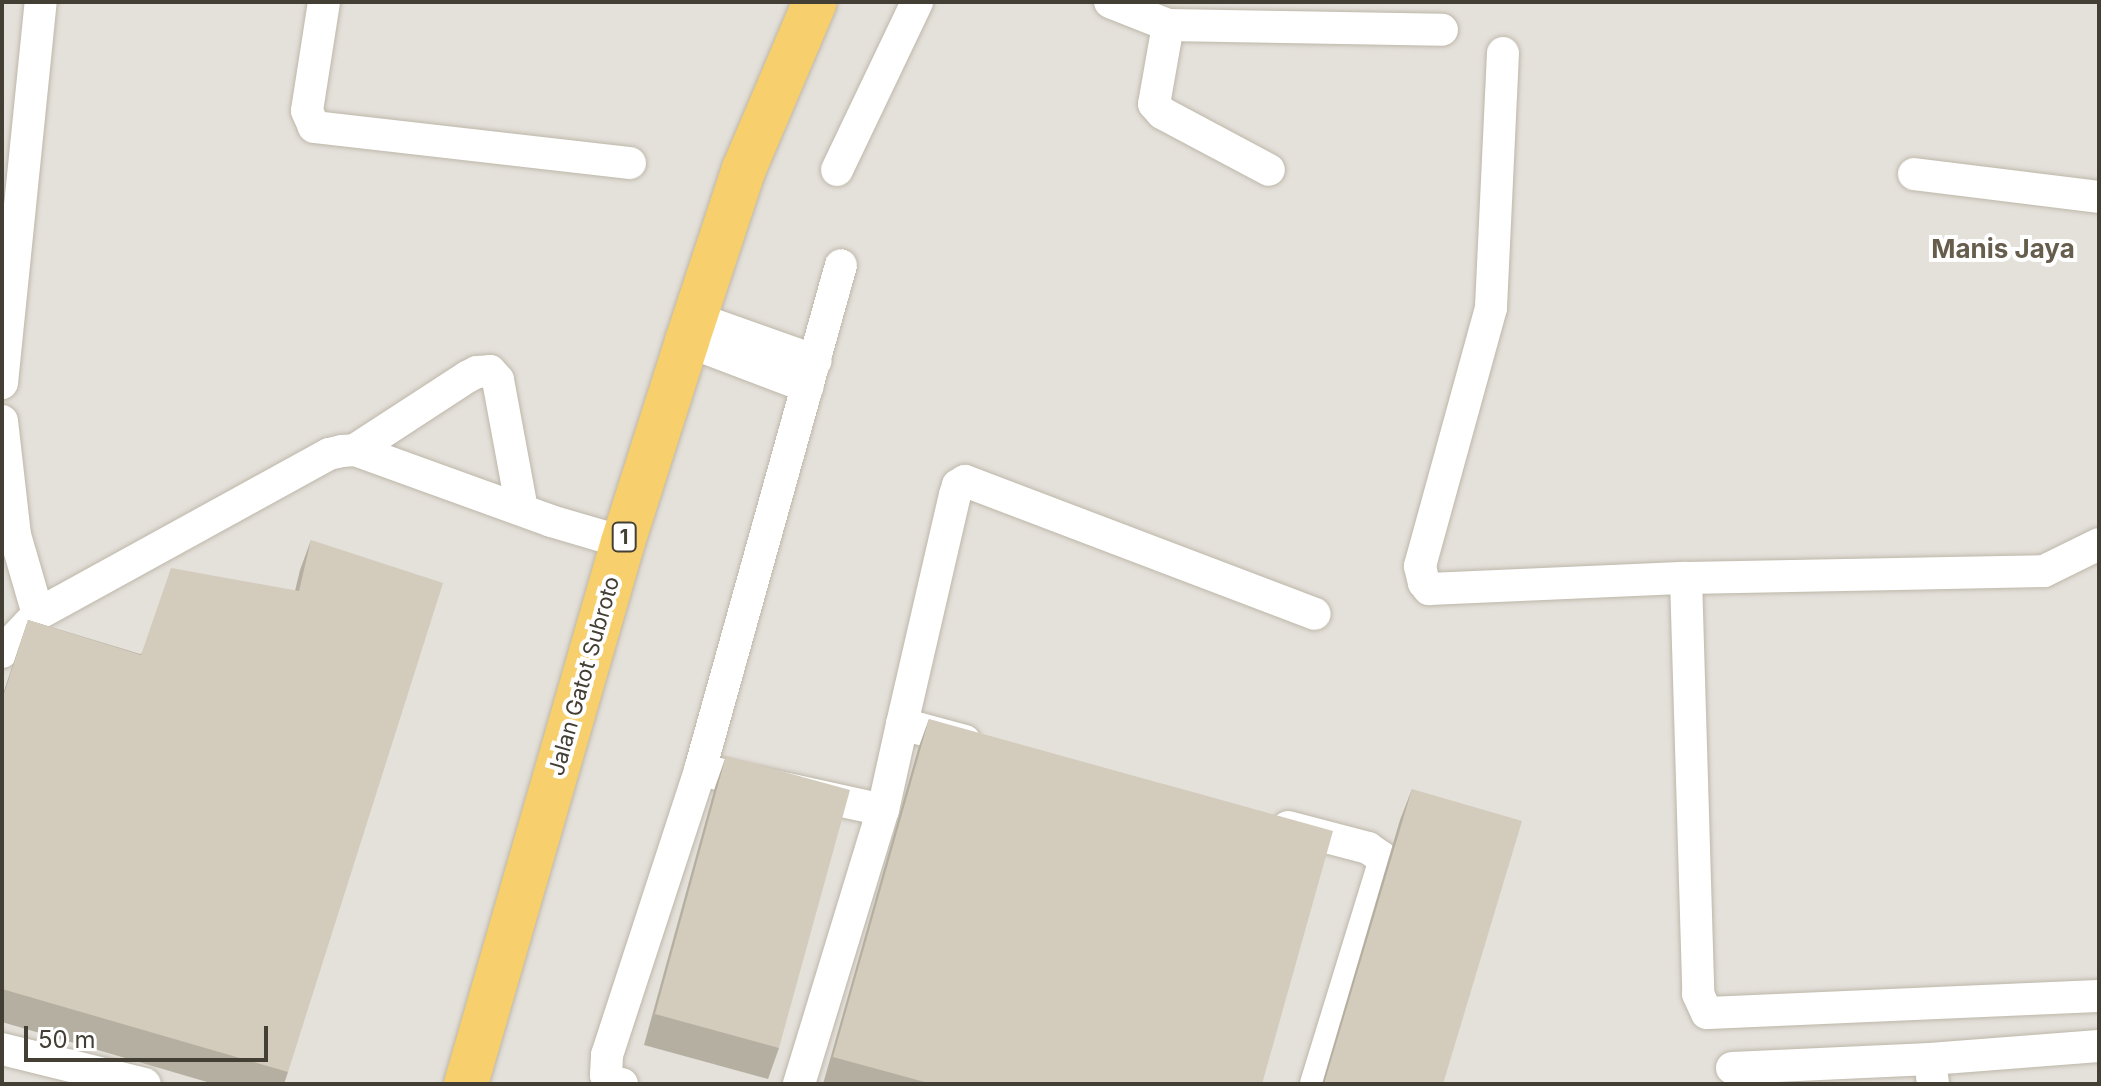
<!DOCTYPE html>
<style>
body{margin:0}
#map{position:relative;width:2101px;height:1086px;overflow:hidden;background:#f2efe5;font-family:Inter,sans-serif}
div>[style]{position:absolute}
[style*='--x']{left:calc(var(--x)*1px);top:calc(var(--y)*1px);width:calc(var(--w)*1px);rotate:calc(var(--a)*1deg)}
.industrial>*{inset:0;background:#e4e0da}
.roads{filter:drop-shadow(0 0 2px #bdb7a9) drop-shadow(0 0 2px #bdb7a9)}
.minor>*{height:32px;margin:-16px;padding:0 16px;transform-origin:16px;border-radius:16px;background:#fff}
.highway>*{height:44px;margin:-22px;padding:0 22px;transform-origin:22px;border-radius:22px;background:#f7cf6c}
.wall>*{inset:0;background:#b5afa1}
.building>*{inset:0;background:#d3cbbb}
span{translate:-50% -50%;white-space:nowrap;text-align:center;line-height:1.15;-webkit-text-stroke:8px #fff;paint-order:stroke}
.shield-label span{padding:2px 6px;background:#fff;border:2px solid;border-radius:6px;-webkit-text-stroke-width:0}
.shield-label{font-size:20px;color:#443f35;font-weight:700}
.street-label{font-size:22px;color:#443f35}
.quarter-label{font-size:26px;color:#665d4d;font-weight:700}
.frame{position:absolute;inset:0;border:4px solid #443f35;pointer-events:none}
.scale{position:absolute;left:24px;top:1026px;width:244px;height:36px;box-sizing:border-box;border:4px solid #443f35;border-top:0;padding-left:10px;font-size:24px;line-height:28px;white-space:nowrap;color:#443f35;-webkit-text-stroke:6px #fff;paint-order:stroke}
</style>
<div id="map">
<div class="industrial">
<div style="clip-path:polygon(2px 2px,2099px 2px,2099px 1084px,2px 1084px)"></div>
</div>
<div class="roads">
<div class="minor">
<div style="--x:324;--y:2;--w:110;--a:98.9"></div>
<div style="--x:307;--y:111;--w:17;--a:66"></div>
<div style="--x:314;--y:127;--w:318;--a:6.5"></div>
<div style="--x:1110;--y:2;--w:62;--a:21.6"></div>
<div style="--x:1168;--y:25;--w:274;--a:1"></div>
<div style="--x:1168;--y:25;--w:80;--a:100"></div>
<div style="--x:1154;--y:104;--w:12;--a:48"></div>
<div style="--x:1162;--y:113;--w:121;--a:28"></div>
<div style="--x:1503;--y:53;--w:255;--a:92.7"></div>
<div style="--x:1491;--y:308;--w:268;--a:105.4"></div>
<div style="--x:1420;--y:566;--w:17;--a:77"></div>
<div style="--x:1424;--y:583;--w:8;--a:50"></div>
<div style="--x:1429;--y:589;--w:257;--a:-2.5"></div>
<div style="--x:1686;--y:578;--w:358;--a:-1.1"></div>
<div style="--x:2044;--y:571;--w:61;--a:-26.1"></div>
<div style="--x:837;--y:170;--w:186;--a:-64.5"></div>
<div style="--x:1914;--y:174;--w:186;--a:7.1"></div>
<div style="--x:695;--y:318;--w:128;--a:19.6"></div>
<div style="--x:687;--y:341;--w:129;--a:20.8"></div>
<div style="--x:2;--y:383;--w:383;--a:-84.2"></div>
<div style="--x:2;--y:421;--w:115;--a:83.5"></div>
<div style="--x:15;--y:535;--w:82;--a:73.8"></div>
<div style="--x:355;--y:450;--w:134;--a:-33.1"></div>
<div style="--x:467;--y:377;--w:11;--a:-27"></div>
<div style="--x:477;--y:372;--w:13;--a:-4"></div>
<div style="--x:490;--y:371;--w:12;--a:48"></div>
<div style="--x:498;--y:380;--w:132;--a:79.5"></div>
<div style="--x:1686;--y:578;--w:416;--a:88.3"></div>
<div style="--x:1698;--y:994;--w:21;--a:65"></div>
<div style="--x:1707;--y:1013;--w:392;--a:-2.5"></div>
<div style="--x:2;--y:652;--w:52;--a:-46.5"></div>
<div style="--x:38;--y:614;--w:332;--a:-28.8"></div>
<div style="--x:329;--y:454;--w:13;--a:-13"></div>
<div style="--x:342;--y:451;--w:13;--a:-4"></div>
<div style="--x:355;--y:450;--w:208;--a:19.9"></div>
<div style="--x:551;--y:521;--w:75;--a:16.3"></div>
<div style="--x:902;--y:724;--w:235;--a:-77"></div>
<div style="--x:955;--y:495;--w:10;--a:-73"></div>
<div style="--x:958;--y:485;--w:8;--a:-30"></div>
<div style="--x:965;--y:481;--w:374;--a:20.8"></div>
<div style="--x:700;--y:770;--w:187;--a:12.3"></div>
<div style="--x:883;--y:810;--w:88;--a:-77.5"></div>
<div style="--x:902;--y:724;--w:65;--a:15.1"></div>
<div style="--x:1288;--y:827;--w:83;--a:14.7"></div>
<div style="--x:1368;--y:848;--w:16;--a:35"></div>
<div style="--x:1381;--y:857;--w:9;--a:77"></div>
<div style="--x:1383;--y:866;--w:228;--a:107.1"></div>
<div style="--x:2;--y:1049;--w:147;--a:13.8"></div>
<div style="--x:1732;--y:1068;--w:198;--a:-2.6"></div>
<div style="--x:622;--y:1084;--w:9;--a:-167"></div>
<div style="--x:613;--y:1082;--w:10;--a:-135"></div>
<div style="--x:606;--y:1075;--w:20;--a:-87"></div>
<div style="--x:607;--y:1055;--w:300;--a:-71.9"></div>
<div style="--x:700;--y:770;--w:524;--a:-74.4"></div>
<div style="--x:799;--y:1084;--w:287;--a:-73"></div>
<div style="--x:1933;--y:1084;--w:25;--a:-97"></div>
<div style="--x:1930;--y:1059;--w:169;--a:-4.4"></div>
</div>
<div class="highway">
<div style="--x:466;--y:1084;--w:564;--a:-73.85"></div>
<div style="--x:623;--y:542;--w:211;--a:-72.3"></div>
<div style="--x:687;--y:341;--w:181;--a:-71.7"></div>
<div style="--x:744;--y:169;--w:181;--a:-67"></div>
</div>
</div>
<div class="wall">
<div style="clip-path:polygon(311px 540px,288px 1072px,284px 1084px,214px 1084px,2px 1022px,2px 697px,28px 620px,140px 654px,295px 591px,300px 570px)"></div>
<div style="clip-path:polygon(929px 719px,1262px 1084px,823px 1084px,918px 749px)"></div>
<div style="clip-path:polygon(726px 756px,779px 1048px,768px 1079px,644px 1045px,715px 787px)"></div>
<div style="clip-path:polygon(1412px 789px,1443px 1084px,1322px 1084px,1400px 820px)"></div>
</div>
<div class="building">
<div style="clip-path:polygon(311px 540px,443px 583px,288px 1072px,2px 989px,2px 700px,28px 620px,141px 655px,171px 568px,299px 591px)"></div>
<div style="clip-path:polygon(929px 719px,1333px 831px,1262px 1084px,932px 1084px,833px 1057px)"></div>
<div style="clip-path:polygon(726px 756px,850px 790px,779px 1048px,655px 1014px)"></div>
<div style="clip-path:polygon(1412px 789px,1522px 821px,1443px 1084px,1324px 1084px)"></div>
</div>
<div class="shield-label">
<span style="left:624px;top:537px">1</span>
</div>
<div class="street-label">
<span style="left:584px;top:676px;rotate:-74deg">Jalan Gatot Subroto</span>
</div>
<div class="quarter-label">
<span style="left:2003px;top:249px">Manis Jaya</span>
</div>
<div class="frame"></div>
<div class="scale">50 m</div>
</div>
